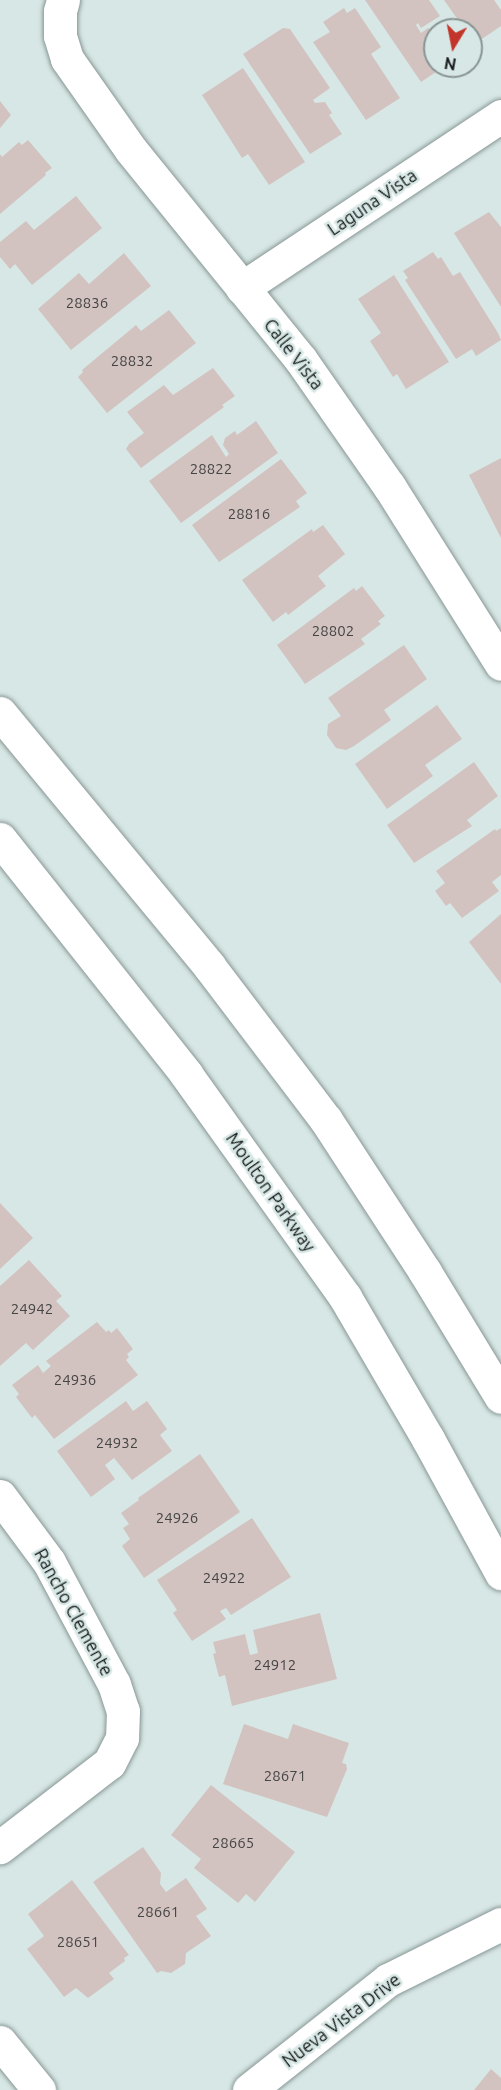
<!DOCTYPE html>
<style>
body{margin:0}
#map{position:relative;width:501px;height:2090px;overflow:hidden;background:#d7e7e5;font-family:Ubuntu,sans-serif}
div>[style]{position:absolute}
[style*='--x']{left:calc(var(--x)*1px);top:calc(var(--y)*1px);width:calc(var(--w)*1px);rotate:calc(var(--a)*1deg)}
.building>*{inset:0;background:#d2c3c0}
.roads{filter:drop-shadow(0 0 2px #889795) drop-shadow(0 0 2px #889795)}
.minor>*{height:33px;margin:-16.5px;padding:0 16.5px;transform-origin:16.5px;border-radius:16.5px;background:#fff}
.tertiary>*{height:33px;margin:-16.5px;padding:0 16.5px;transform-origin:16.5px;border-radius:16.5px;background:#fff}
.primary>*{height:33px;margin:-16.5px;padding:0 16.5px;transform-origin:16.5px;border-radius:16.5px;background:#fff}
span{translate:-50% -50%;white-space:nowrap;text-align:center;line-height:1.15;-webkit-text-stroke:5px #d7e7e5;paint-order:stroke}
.number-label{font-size:15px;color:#444544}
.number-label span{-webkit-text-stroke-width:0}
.street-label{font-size:18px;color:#151b1a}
.north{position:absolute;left:423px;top:18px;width:60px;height:60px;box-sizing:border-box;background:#d7e7e5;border:2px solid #899594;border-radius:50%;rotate:190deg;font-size:16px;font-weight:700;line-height:24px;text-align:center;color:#151b1a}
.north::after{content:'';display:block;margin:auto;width:21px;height:27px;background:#c2352a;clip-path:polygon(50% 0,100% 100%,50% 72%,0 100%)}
</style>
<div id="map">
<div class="building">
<div style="clip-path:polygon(365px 0,429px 0,440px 16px,421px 28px,418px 23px,416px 25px,421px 33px,428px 28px,435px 30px,435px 66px,445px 66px,421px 82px)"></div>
<div style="clip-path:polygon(444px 0,494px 0,501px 10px,501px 26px,476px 43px,471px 30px,465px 30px)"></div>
<div style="clip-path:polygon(344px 8px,347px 13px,355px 8px,381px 47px,371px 54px,400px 98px,366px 120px,313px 42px,330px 32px,323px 22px)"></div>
<div style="clip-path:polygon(283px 28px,290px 29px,330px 88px,313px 100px,315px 103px,325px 102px,332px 113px,329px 115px,342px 134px,310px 154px,243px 54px)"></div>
<div style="clip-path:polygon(243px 68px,305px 162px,269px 185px,248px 154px,242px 158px,202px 95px)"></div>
<div style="clip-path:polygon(0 101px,11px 115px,0 128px)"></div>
<div style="clip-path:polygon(28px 140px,52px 168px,45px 173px,46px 175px,0 214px,0 154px,2px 157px,19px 142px,22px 145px)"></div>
<div style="clip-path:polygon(76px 196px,102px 228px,32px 285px,15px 264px,10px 269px,0 257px,0 242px,26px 221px,34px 230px)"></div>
<div style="clip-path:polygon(489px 212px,501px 227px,501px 307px,454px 233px)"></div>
<div style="clip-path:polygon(433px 252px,438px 259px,441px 257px,453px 276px,460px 272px,498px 333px,501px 340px,476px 356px,472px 349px,456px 359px,405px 280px,408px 278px,403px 271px)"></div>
<div style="clip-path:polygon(124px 253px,151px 286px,71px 350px,38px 309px,79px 273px,89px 284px)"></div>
<div style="clip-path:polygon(394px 275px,449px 362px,406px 389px,397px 374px,393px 377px,370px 341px,381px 333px,358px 299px)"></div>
<div style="clip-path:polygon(169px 310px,196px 343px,107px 413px,78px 377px,83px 372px,82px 370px,136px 325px,141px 331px)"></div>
<div style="clip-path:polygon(213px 368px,235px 396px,222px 405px,224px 407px,141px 468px,126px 449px,129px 444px,144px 433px,127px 412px,164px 385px,173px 395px)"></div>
<div style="clip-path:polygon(256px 421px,278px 453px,181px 523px,149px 481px,212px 435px,226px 457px,229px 454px,223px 445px,225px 438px,235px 431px,237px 435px)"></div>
<div style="clip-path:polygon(501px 458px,501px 538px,469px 475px)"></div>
<div style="clip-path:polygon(281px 459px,307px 493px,296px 501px,300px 507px,219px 562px,192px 525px)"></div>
<div style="clip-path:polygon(323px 525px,345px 554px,318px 576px,326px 586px,288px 615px,286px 612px,273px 622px,242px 580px,312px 529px,313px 532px)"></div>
<div style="clip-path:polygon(362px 586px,385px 616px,378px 621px,381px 624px,361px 639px,365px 644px,305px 684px,277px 645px,354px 588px,356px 591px)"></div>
<div style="clip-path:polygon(404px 645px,427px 679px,384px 710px,391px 720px,354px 746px,346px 750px,336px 748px,327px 735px,328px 724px,341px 716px,328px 698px)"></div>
<div style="clip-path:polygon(437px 705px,462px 739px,425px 765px,433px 776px,387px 809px,355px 764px)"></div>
<div style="clip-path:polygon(474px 762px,498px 796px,467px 820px,472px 826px,414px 863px,387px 825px)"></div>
<div style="clip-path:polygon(501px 828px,501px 875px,492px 882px,499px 891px,462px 918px,450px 903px,446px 906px,435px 891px,445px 883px,436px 871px,495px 829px,496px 831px)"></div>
<div style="clip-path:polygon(501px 914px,501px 984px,469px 942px)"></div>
<div style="clip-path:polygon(0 1203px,33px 1238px,0 1269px)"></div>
<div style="clip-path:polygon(29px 1260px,62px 1296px,56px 1301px,70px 1316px,33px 1350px,26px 1343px,0 1366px,0 1286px)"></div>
<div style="clip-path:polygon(97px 1322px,106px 1332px,109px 1330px,111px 1333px,117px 1328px,133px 1349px,127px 1354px,129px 1357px,126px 1360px,138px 1375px,54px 1439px,35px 1415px,32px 1418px,16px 1397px,19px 1394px,12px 1385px,38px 1365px,43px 1373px,51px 1366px,46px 1361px)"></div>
<div style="clip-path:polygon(126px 1401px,133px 1411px,147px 1401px,167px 1429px,160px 1435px,172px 1451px,132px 1480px,114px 1458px,105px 1465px,115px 1479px,91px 1497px,57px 1451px)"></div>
<div style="clip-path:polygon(200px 1454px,240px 1512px,144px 1578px,122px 1546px,130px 1539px,123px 1528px,129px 1524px,121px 1513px,139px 1500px,138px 1498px)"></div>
<div style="clip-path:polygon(252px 1518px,291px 1577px,231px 1615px,226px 1608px,220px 1611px,226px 1619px,192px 1641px,173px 1613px,177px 1610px,157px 1580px)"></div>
<div style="clip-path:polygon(320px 1613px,337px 1679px,232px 1706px,225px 1675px,219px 1677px,213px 1654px,216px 1653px,213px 1642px,245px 1634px,250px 1655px,258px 1653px,253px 1630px)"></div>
<div style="clip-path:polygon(244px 1724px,288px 1739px,293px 1724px,349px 1743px,342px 1763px,346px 1764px,347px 1769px,327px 1817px,223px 1784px)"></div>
<div style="clip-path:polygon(211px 1785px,295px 1852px,255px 1902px,246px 1894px,238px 1903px,194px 1868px,201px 1859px,171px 1835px)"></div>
<div style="clip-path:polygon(143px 1847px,161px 1873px,160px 1884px,166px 1892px,186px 1878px,207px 1909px,196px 1916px,211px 1936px,186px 1953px,185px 1964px,171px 1973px,161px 1971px,157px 1973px,93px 1882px)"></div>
<div style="clip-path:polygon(72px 1880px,129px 1955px,124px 1958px,125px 1961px,109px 1973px,114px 1979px,88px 1998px,76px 1988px,64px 1997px,27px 1949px,44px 1936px,28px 1914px)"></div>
<div style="clip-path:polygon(491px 2069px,501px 2078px,501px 2090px,474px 2090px)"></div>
</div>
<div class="roads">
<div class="minor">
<div style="--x:63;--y:0;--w:11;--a:105"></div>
<div style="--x:60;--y:11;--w:25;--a:90"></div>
<div style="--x:60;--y:36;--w:24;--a:73"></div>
<div style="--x:67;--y:59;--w:111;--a:54.9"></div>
<div style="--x:131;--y:150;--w:270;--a:51"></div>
<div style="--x:301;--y:360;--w:154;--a:55.1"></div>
<div style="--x:389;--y:486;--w:210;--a:57.8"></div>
<div style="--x:242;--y:288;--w:311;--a:-33.6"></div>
<div style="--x:0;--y:1496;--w:82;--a:53.4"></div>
<div style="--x:49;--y:1562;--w:138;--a:62"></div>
<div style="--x:114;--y:1684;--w:28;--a:72"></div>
<div style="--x:123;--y:1711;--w:27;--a:92"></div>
<div style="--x:122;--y:1738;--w:28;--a:117"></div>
<div style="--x:109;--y:1763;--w:138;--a:142.4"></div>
<div style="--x:0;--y:2042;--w:62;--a:50.9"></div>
</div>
<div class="tertiary">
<div style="--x:249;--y:2090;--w:177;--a:-38.4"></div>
<div style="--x:388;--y:1980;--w:126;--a:-26.4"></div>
</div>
<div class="primary">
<div style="--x:0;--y:713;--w:328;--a:50.4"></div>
<div style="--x:209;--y:966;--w:193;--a:52.8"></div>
<div style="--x:326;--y:1120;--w:181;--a:56.9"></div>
<div style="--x:425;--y:1272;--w:146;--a:58.7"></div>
<div style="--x:0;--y:839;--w:300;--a:51.6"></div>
<div style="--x:186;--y:1074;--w:274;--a:54.5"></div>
<div style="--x:345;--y:1297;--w:164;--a:59.7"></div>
<div style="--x:428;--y:1439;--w:153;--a:61.4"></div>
</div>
</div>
<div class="number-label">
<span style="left:87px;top:303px">28836</span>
<span style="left:132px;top:361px">28832</span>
<span style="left:211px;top:469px">28822</span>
<span style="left:249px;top:514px">28816</span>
<span style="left:333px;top:631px">28802</span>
<span style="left:32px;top:1309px">24942</span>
<span style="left:75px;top:1380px">24936</span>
<span style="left:117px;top:1443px">24932</span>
<span style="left:177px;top:1518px">24926</span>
<span style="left:224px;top:1578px">24922</span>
<span style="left:275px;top:1665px">24912</span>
<span style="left:285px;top:1776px">28671</span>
<span style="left:233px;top:1843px">28665</span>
<span style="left:158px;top:1912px">28661</span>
<span style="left:78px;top:1942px">28651</span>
</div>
<div class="street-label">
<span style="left:372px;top:202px;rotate:-34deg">Laguna Vista</span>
<span style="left:294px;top:354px;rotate:52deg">Calle Vista</span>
<span style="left:271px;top:1192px;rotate:55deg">Moulton Parkway</span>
<span style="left:74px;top:1612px;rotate:61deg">Rancho Clemente</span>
<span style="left:341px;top:2020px;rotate:-37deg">Nueva Vista Drive</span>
</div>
<div class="north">N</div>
</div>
